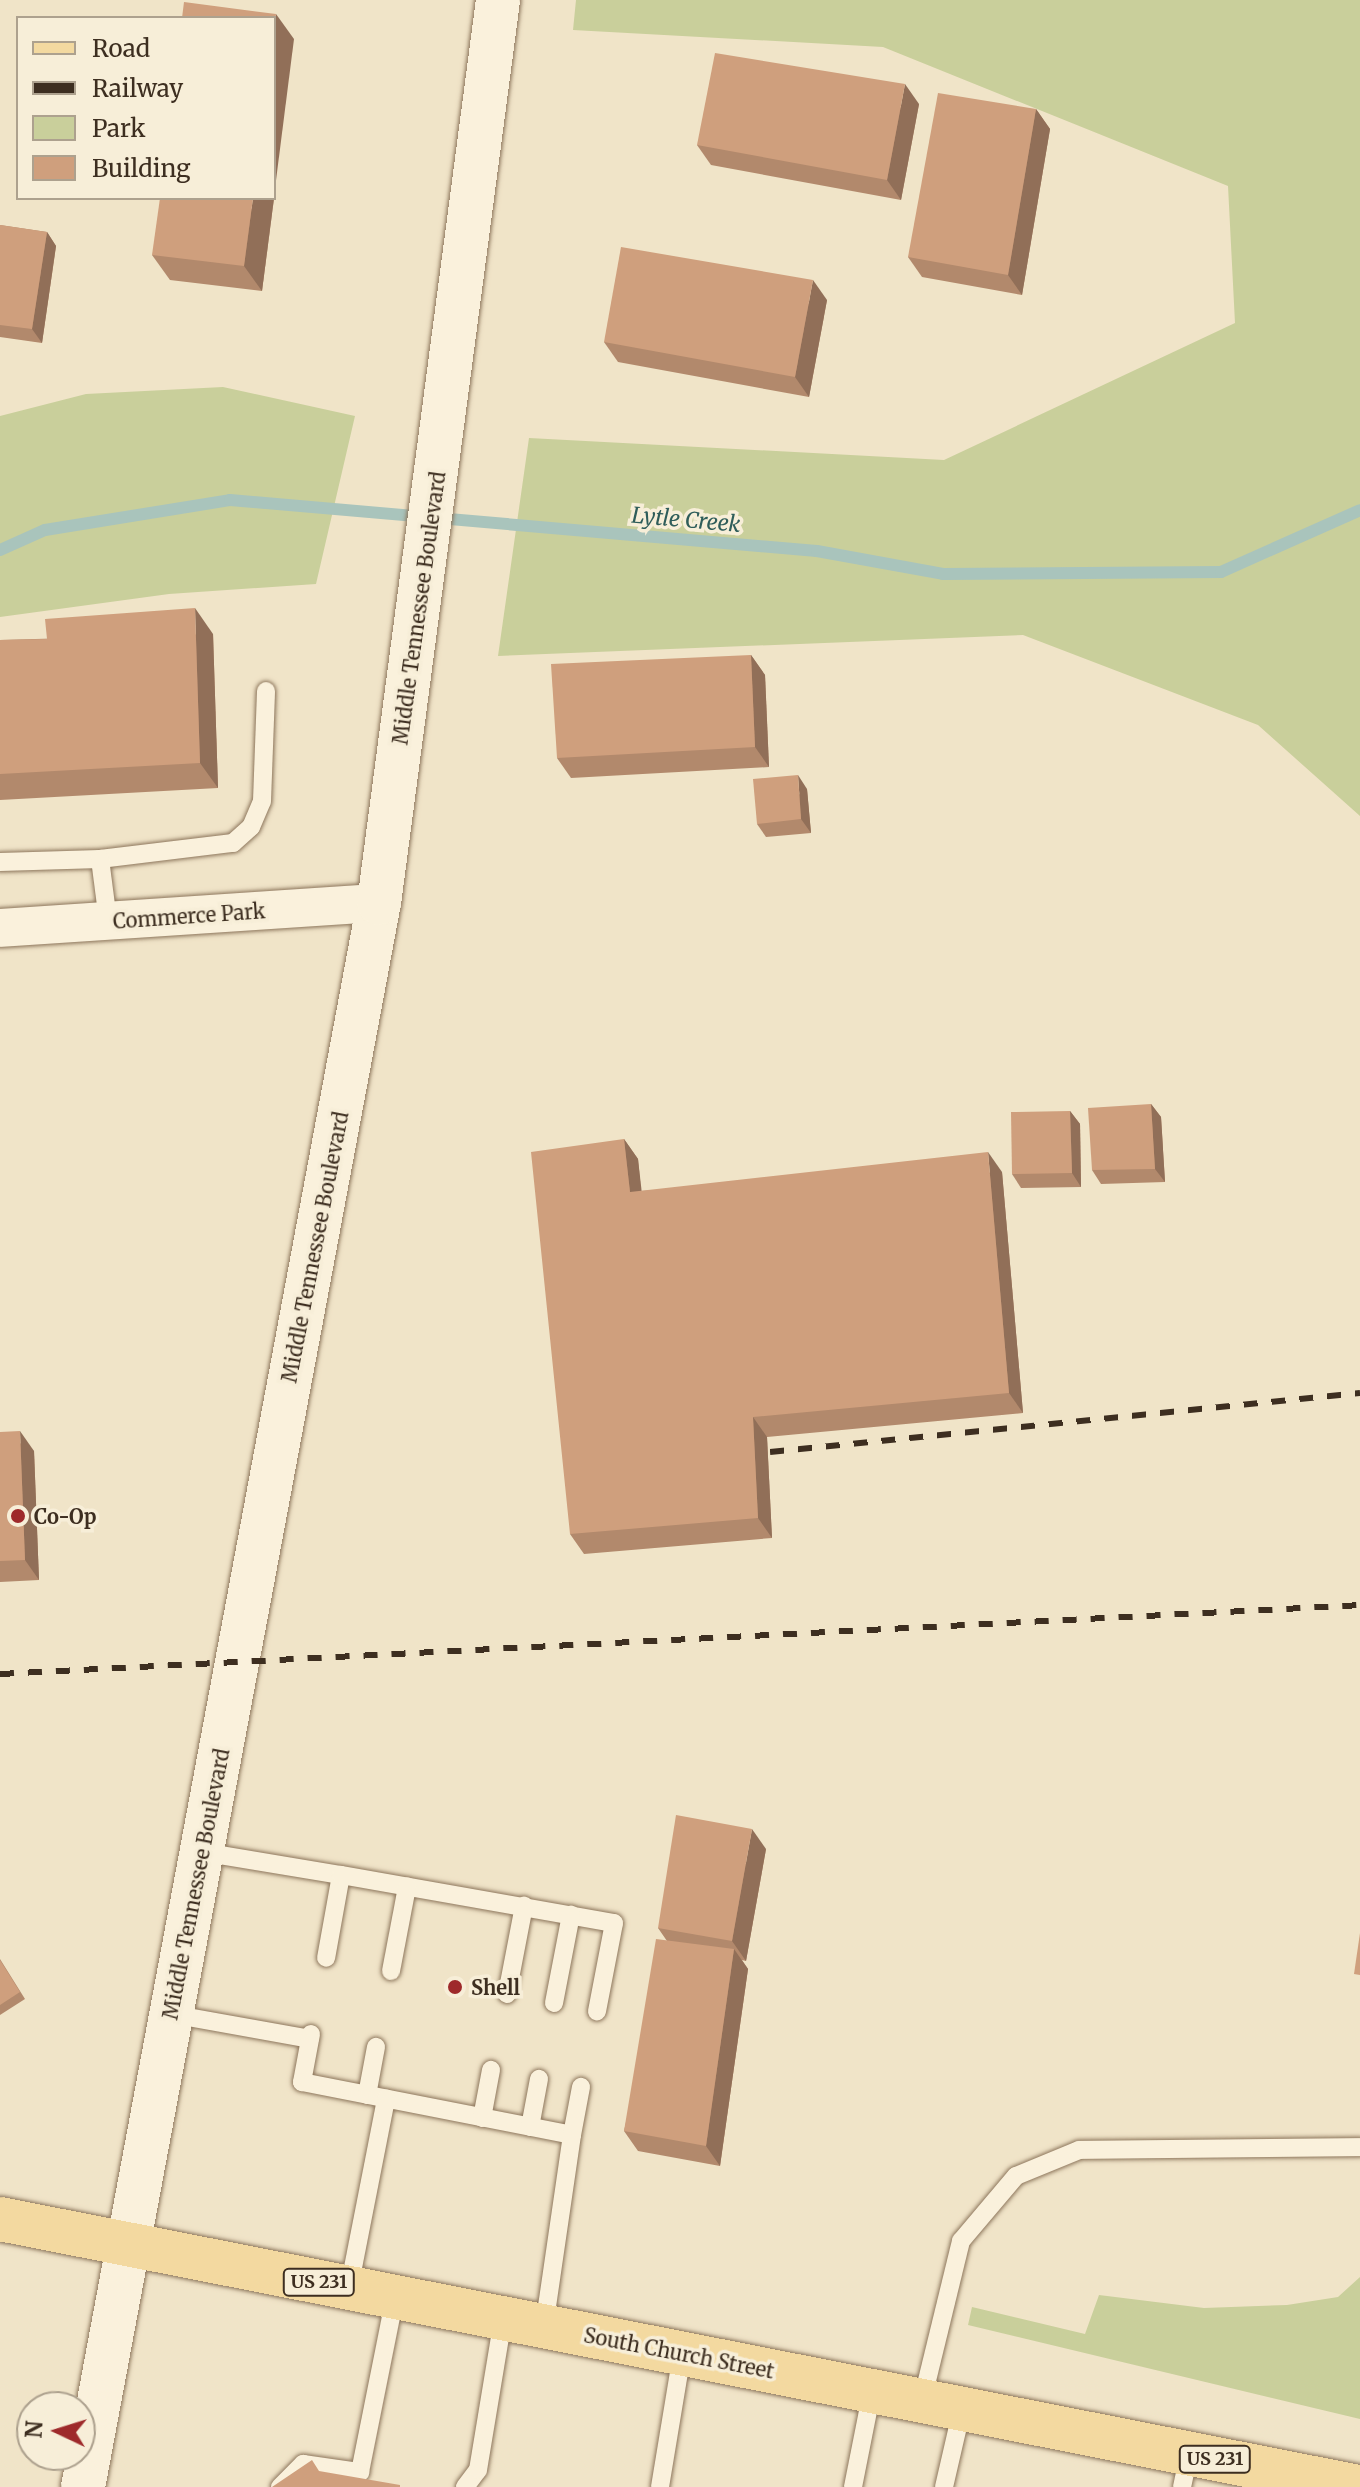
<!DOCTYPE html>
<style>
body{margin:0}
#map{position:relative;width:1360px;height:2487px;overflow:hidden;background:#f0e4c8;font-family:Merriweather,serif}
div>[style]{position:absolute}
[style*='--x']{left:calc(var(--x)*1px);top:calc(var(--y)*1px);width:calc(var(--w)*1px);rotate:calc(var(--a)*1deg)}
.green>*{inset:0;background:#c9cf9b}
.stream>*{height:12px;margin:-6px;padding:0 6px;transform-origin:6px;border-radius:6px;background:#a9c4bc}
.roads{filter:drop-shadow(0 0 2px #8d765c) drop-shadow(0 0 2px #8d765c)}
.service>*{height:18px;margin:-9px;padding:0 9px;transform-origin:9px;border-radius:9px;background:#faf1dc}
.minor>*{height:38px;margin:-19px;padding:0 19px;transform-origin:19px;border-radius:19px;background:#faf1dc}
.secondary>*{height:44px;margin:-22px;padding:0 22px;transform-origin:22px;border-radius:22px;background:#faf1dc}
.primary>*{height:44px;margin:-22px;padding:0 22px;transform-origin:22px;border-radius:22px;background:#f3d9a0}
.rail>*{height:6px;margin-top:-3px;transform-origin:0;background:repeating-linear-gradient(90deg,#3d2e20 0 14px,transparent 0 28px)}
.wall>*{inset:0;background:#b2896c}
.shaded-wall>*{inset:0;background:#916f58}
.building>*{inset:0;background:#cf9f7d}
.dots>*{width:22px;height:22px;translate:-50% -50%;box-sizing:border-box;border:4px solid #f7eed8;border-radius:50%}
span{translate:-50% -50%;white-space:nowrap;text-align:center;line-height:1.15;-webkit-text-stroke:7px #f7eed8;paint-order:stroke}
.shield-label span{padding:2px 6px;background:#f7eed8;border:2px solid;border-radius:6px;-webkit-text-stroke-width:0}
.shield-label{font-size:18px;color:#3d2e20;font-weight:700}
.street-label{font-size:20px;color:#3d2e20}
.poi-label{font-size:20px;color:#3d2e20;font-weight:700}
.left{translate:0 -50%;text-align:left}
.water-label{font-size:22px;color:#2f5d5a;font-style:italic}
.legend{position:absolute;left:16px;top:16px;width:260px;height:184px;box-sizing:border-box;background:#f7eed8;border:2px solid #ada18e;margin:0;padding:10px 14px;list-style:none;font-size:24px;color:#3d2e20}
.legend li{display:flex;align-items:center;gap:16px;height:40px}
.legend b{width:40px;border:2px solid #ada18e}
.north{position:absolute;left:16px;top:2391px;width:80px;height:80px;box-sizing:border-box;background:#f7eed8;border:2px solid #ada18e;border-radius:50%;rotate:274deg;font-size:22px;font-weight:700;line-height:32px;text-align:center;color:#3d2e20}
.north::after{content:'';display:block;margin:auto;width:28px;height:36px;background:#9e2a2b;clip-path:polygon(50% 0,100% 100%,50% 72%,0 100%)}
</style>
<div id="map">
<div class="green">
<div style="clip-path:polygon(576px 0,1360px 0,1360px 816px,1258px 725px,1023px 635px,498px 656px,529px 438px,944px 460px,1235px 323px,1228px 186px,883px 47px,573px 30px)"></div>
<div style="clip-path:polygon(223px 387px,355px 416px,316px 584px,169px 594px,0 617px,0 416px,86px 394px)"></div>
<div style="clip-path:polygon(1360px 2277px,1360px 2419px,968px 2325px,972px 2307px,1085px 2334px,1099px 2295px,1204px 2308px,1287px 2305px,1338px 2297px)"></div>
</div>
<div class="stream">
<div style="--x:0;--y:550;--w:49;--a:-24"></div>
<div style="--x:45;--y:530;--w:187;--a:-9.2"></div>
<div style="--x:230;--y:500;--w:589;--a:4.97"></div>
<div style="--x:817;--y:551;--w:128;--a:10.3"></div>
<div style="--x:943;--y:574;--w:278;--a:-0.4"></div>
<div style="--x:1221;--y:572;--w:152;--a:-24"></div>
</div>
<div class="roads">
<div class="service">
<div style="--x:100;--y:859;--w:134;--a:-6.9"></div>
<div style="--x:233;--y:843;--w:24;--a:-42"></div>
<div style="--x:251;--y:827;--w:28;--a:-67"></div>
<div style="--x:262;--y:801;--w:110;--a:-87.9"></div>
<div style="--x:0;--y:862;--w:100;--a:-1.7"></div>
<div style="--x:100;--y:859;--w:63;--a:82.6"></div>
<div style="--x:202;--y:1852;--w:141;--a:9.4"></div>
<div style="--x:341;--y:1875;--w:84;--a:100.2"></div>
<div style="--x:341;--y:1875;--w:277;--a:10"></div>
<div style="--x:614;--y:1923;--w:90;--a:100.9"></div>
<div style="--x:391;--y:1971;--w:86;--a:-79.2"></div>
<div style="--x:507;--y:1994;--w:90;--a:-79.1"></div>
<div style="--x:554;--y:2003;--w:90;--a:-79.1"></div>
<div style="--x:171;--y:2014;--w:141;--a:10.2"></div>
<div style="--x:311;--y:2034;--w:49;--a:100.6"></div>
<div style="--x:302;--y:2082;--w:275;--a:11.1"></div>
<div style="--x:572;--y:2135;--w:193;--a:98.3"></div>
<div style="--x:367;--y:2095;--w:49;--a:-79.4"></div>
<div style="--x:482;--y:2118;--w:49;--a:-79.4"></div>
<div style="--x:530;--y:2127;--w:49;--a:-79.4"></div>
<div style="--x:572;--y:2135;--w:49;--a:-79.4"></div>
<div style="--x:349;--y:2288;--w:193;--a:-78.9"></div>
<div style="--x:922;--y:2401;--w:165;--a:-76.3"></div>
<div style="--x:961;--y:2241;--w:85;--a:-49.8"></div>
<div style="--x:1016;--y:2176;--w:68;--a:-22.4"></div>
<div style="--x:1079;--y:2150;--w:281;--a:-0.6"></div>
<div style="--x:280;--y:2487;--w:33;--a:-45"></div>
<div style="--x:303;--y:2464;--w:58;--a:8"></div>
<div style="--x:360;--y:2472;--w:178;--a:-78.7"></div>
<div style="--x:465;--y:2487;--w:21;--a:-53"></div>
<div style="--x:478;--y:2470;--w:153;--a:-80.6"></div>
<div style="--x:660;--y:2487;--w:135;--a:-80.6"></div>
<div style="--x:853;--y:2487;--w:98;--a:-78.8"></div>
<div style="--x:944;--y:2487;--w:80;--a:-77"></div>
<div style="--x:1182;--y:2487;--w:34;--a:-78"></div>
</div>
<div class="minor">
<div style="--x:0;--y:928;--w:380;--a:-3.8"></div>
</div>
<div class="secondary">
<div style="--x:83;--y:2487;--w:1611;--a:-79.42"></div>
<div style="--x:379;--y:903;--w:911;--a:-82.49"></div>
</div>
<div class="primary">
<div style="--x:0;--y:2219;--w:1385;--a:11.16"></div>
</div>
</div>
<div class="rail">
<div style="--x:770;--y:1452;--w:593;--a:-5.71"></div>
<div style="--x:0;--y:1674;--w:1362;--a:-2.9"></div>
</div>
<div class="wall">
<div style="clip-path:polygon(919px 104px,901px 200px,711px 165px,697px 145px)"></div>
<div style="clip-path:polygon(1036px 109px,1050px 129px,1022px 295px,922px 277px,908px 257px)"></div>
<div style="clip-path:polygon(274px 198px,262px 291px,170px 280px,152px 255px)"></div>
<div style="clip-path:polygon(0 225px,47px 232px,56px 246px,42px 343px,0 337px)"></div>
<div style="clip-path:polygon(827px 300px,809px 397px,618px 362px,604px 342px)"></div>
<div style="clip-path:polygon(213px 634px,218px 788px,0 800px,0 640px)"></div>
<div style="clip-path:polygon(751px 655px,765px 675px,769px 767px,571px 778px,557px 758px)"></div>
<div style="clip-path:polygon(807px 789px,811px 833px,766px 837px,757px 824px)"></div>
<div style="clip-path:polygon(1151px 1104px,1161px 1117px,1165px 1182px,1101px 1184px,1092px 1170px)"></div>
<div style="clip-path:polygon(1070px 1111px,1080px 1124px,1081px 1187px,1021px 1188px,1012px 1174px)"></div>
<div style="clip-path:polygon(624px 1139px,638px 1159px,641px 1191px,1002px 1172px,1023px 1413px,767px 1437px,772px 1538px,584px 1554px,570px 1534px)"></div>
<div style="clip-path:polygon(0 1432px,34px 1451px,39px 1580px,0 1582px)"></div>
<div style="clip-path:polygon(766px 1849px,746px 1961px,742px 1960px,748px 1969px,720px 2166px,638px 2151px,624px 2131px,667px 1941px,658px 1928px)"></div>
<div style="clip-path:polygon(0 1959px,25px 1999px,0 2015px)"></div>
</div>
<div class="shaded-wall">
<div style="clip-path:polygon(276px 14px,294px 39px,274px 196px,274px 29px)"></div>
<div style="clip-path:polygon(905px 84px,919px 104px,901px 200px,887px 180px)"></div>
<div style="clip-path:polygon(1036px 109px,1050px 129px,1022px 295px,1008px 275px)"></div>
<div style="clip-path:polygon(253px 198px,274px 198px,262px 291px,244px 266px)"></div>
<div style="clip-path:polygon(47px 232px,56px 246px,42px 343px,32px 329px)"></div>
<div style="clip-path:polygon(813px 280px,827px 300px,809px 397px,795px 377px)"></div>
<div style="clip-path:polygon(195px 608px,213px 634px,218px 788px,200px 763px)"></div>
<div style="clip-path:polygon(751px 655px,765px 675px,769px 767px,755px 747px)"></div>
<div style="clip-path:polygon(798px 775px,807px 789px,811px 833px,801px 819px)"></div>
<div style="clip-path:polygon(1151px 1104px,1161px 1117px,1165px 1182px,1155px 1169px)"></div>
<div style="clip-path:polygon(1070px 1111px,1080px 1124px,1081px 1187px,1072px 1173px)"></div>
<div style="clip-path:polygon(624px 1139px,638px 1159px,644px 1212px,630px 1192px)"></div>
<div style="clip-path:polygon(988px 1152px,1002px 1172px,1023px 1413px,1009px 1393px)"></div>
<div style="clip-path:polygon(753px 1417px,767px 1437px,772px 1538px,758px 1518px)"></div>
<div style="clip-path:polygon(20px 1431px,34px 1451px,39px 1580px,25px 1560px)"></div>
<div style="clip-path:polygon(752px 1829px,766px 1849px,746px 1961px,732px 1941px)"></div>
<div style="clip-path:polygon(734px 1949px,748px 1969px,720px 2166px,706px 2146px)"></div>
</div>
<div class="building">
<div style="clip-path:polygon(184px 2px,276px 14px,274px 29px,274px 18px,182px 18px)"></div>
<div style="clip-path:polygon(715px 53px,905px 84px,887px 180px,697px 145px)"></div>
<div style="clip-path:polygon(938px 93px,1036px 109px,1008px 275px,908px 257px)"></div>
<div style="clip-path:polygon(160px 198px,253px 198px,244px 266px,152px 255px)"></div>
<div style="clip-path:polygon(0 225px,47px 232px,32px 329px,0 325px)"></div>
<div style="clip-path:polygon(621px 247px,813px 280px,795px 377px,604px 342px)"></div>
<div style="clip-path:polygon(195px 608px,200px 763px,0 774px,0 640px,47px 639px,45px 619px)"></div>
<div style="clip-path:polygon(751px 655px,755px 747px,557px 758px,551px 664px)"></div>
<div style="clip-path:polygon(798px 775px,801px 819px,757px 824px,753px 779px)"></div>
<div style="clip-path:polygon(1151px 1104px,1155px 1169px,1092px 1170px,1088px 1108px)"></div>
<div style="clip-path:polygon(1070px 1111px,1072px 1173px,1012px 1174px,1011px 1112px)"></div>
<div style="clip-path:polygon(624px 1139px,630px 1192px,988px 1152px,1009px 1393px,753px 1417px,758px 1518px,570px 1534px,531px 1152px)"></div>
<div style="clip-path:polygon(20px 1431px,25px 1560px,0 1561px,0 1432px)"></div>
<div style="clip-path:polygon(676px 1815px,752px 1829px,732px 1941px,658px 1928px)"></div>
<div style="clip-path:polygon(1360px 1933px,1360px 1975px,1354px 1974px)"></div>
<div style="clip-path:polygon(656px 1939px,734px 1949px,706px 2146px,624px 2131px)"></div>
<div style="clip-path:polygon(0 1960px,20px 1992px,0 2005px)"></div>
<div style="clip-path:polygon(312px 2460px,319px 2471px,400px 2485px,400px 2487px,272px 2487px)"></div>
</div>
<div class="dots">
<div style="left:18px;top:1516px;background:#9e2a2b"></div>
<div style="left:455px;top:1987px;background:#9e2a2b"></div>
</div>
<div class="shield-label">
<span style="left:319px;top:2282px">US 231</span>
<span style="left:1215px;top:2459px">US 231</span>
</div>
<div class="street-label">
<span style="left:419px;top:608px;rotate:-82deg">Middle Tennessee Boulevard</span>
<span style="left:189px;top:916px;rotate:-4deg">Commerce Park</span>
<span style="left:315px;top:1247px;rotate:-79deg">Middle Tennessee Boulevard</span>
<span style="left:196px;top:1884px;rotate:-79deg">Middle Tennessee Boulevard</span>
<span style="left:679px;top:2353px;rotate:11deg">South Church Street</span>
</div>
<div class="poi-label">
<span class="left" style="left:34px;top:1516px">Co-Op</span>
<span class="left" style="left:471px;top:1987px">Shell</span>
</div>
<div class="water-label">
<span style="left:686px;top:520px;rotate:5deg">Lytle Creek</span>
</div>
<ul class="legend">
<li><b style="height:10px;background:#f3d9a0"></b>Road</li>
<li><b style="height:10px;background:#3d2e20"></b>Railway</li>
<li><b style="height:22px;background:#c9cf9b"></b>Park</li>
<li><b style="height:22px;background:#cf9f7d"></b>Building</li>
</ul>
<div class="north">N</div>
</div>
